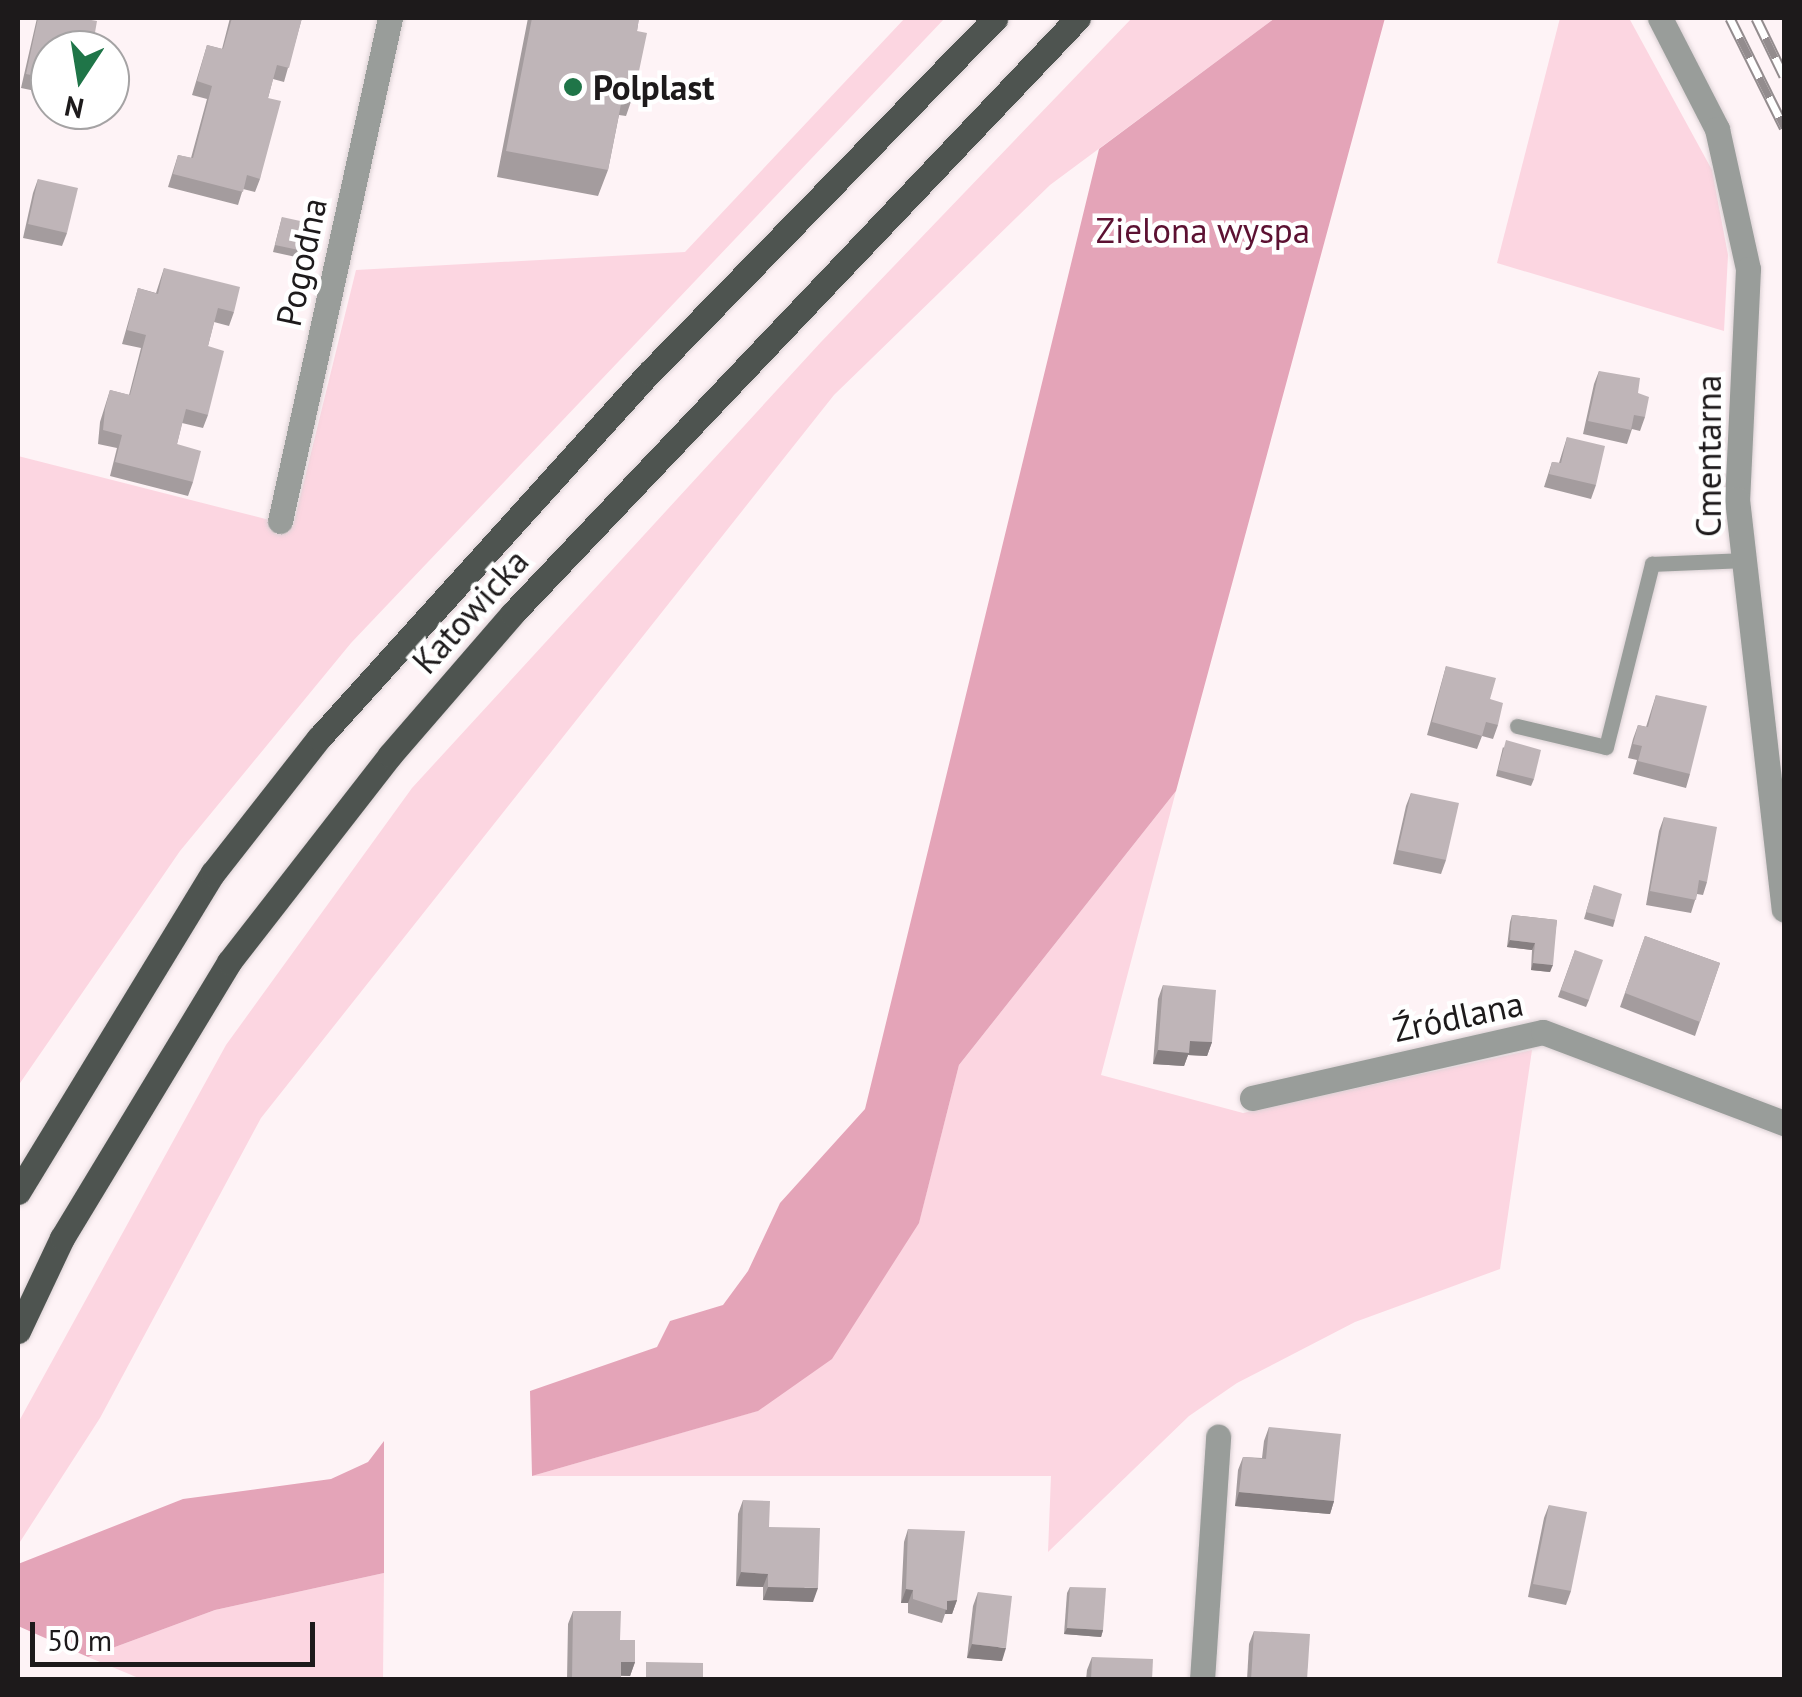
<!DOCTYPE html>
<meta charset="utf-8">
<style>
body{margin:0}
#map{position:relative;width:1802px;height:1697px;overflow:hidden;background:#fef3f6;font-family:"PT Sans",sans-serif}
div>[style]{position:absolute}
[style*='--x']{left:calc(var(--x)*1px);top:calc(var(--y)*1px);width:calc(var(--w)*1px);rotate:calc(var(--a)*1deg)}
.green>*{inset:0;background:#fcd6e1}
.forest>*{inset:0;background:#e4a4b8}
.roads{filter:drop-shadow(0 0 2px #dad0d3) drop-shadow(0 0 2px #dad0d3)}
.service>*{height:15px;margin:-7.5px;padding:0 7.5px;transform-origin:7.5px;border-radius:7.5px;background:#999d9a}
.minor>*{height:25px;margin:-12.5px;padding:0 12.5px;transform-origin:12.5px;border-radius:12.5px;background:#999d9a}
.primary>*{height:25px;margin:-12.5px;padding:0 12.5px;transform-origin:12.5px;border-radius:12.5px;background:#4e5450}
.rail>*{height:11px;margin-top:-5.5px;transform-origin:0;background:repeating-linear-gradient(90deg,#fff 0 22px,#938c8e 0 44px);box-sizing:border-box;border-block:2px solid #938c8e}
.wall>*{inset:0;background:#a49c9e}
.shaded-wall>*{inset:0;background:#867f81}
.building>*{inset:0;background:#bfb5b8}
.dots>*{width:28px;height:28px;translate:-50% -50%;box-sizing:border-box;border:5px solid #fff;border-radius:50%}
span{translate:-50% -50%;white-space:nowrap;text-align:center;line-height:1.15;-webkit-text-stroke:9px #fff;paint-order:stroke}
.poi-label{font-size:35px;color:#1d1a1b;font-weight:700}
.left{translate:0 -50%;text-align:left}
.park-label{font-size:35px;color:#5c1132}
.street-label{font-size:35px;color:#1d1a1b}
.frame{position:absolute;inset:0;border:20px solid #1d1a1b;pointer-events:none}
.north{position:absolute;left:30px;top:30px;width:100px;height:100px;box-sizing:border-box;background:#fff;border:2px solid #a5a3a4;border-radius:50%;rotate:192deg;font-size:28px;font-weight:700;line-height:40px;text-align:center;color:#1d1a1b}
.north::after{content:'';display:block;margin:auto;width:35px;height:45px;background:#1f7548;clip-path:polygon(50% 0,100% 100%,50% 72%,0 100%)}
.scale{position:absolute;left:30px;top:1622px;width:285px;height:45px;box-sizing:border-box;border:5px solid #1d1a1b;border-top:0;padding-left:12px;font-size:30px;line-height:35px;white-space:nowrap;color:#1d1a1b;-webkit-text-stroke:8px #fff;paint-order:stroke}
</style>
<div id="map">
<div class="green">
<div style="clip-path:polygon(905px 18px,945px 18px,351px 643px,180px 851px,18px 1086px,18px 456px,293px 526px,356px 270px,685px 252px)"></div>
<div style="clip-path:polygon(1132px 18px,1275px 18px,1050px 185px,834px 395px,261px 1118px,100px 1418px,18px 1545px,18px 1423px,226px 1045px,412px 788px,821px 342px)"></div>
<div style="clip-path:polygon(1560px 18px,1629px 18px,1712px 170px,1728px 255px,1724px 331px,1497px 263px)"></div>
<div style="clip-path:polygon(1176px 791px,1101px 1075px,1243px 1113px,1532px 1050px,1500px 1269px,1355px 1322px,1237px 1383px,1189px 1416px,1048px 1552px,1051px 1476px,532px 1476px,757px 1411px,919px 1222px,959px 1065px)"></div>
<div style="clip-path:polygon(384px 1573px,383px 1679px,141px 1679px,88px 1657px,215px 1610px)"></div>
</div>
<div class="forest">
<div style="clip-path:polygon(1275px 18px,1385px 18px,1176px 791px,959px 1065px,919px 1223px,832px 1359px,758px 1411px,532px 1476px,530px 1391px,657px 1347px,670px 1321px,723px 1305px,748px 1271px,780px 1203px,865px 1109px,1099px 149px)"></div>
<div style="clip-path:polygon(384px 1441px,384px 1573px,215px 1610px,88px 1657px,18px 1626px,18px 1564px,183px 1499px,331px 1479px,368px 1462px)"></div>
</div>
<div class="roads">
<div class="service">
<div style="--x:1517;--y:726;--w:91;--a:13.3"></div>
<div style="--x:1606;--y:747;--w:189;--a:-75.9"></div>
<div style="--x:1652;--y:564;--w:92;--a:-2.5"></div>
</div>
<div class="minor">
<div style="--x:1660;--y:18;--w:125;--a:62.8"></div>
<div style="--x:1717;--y:129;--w:143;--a:77.5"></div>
<div style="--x:1748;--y:269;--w:230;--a:92.7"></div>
<div style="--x:1737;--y:499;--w:413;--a:83.5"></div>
<div style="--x:280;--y:521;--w:515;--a:-77.66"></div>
<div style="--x:1252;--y:1098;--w:298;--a:-12.8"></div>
<div style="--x:1543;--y:1032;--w:258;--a:20.7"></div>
<div style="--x:1202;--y:1680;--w:244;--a:-86.2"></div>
</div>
<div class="primary">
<div style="--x:18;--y:1192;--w:374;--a:-58.6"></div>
<div style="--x:213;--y:873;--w:172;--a:-51.9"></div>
<div style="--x:319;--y:738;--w:492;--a:-47.9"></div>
<div style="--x:649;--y:373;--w:496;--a:-45.7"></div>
<div style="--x:18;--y:1331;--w:103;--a:-64.7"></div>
<div style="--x:62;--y:1238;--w:323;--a:-58.8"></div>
<div style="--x:229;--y:962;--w:262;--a:-52.1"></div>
<div style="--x:390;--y:755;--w:186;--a:-49.1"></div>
<div style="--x:512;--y:614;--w:822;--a:-46.48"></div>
</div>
</div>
<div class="rail">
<div style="--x:1730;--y:18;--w:122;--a:63.6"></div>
<div style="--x:1756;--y:18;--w:64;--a:64.2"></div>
</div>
<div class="wall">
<div style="clip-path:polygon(37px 18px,80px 18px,50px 50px,50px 94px,21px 88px)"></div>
<div style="clip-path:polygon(230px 18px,302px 18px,284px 82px,273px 79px,268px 98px,260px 179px,255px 192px,243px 189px,238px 205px,168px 187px,178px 155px,191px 158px,207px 99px,192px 95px,207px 45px,222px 49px)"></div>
<div style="clip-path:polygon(528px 18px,639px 18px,637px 31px,635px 90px,626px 116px,619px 115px,608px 170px,598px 196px,497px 177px)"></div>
<div style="clip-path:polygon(38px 179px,67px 233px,62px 246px,23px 238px,33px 193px)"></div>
<div style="clip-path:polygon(282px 217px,308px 252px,305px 259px,273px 252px)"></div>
<div style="clip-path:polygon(164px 268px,234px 312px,229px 326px,214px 322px,208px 346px,208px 415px,203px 428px,182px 423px,177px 444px,193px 482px,188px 496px,110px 476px,117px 448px,98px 444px,100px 422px,110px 390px,129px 395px,141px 348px,122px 344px,138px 288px,156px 293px)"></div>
<div style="clip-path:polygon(1599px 371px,1638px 393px,1645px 417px,1640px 431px,1632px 429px,1627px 444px,1583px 434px,1594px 384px)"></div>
<div style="clip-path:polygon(1567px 437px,1596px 485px,1591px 499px,1544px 487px,1552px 462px,1559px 463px)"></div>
<div style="clip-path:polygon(1446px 666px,1490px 699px,1498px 725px,1493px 739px,1482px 736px,1477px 749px,1427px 735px)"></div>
<div style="clip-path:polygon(1656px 695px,1690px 774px,1686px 788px,1633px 774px,1637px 760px,1628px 758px,1633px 739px,1638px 725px,1646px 727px)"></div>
<div style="clip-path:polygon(1503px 747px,1534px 779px,1531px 786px,1496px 776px)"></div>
<div style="clip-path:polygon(1411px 793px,1446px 860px,1441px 874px,1393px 864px,1406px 806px)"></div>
<div style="clip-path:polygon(1664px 817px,1707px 882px,1703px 895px,1697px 894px,1691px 913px,1646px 905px,1659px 831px)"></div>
<div style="clip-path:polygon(1594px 885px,1615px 920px,1613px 927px,1584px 919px)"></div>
<div style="clip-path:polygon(1512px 915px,1557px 920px,1550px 972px,1531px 970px,1532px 950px,1507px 947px,1510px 922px)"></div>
<div style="clip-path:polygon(1645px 936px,1720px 963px,1695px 1036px,1620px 1007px)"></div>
<div style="clip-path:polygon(1575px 950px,1589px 1000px,1586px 1007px,1558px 997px)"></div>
<div style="clip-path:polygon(1163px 985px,1212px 1042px,1207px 1056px,1188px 1055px,1184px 1066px,1153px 1064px,1158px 999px)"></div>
<div style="clip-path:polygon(1269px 1427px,1334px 1501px,1330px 1514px,1235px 1506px,1238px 1470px,1243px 1457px,1262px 1458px,1264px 1441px)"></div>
<div style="clip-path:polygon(743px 1500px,769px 1527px,813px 1602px,763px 1600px,763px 1587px,736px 1586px,738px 1514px)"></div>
<div style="clip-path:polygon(1549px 1505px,1571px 1591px,1566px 1605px,1528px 1597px,1544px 1518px)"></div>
<div style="clip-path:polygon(908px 1529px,957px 1600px,952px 1614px,945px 1614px,942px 1623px,908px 1613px,908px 1603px,901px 1603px,904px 1542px)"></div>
<div style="clip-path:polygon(1070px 1587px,1103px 1630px,1101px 1637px,1064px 1634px,1067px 1593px)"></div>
<div style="clip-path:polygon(978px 1592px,1002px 1661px,967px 1658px,973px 1606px)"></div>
<div style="clip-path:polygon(573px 1611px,620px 1640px,635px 1662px,630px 1676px,621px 1676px,621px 1680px,567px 1680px,568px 1624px)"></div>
<div style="clip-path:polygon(1254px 1631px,1307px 1680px,1247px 1680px,1249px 1644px)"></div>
<div style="clip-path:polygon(1092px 1657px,1152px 1680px,1086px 1680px,1087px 1670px)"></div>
</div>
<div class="shaded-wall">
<div style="clip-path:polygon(1510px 940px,1535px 943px,1532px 950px,1507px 947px)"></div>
<div style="clip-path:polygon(1533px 963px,1553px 965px,1550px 972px,1531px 970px)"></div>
<div style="clip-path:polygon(1190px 1041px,1212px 1042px,1207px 1056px,1188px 1055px,1184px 1066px,1153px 1064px,1158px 1050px)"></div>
<div style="clip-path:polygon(1239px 1492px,1334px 1501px,1330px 1514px,1235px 1506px)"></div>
<div style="clip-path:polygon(741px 1572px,768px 1574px,763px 1587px,736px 1586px)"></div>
<div style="clip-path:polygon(768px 1587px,818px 1588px,813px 1602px,763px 1600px)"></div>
<div style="clip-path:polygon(906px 1589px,913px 1590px,908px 1603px,901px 1603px)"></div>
<div style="clip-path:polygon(957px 1600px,952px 1614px,945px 1614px,947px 1601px)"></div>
<div style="clip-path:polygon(1067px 1628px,1103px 1630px,1101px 1637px,1064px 1634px)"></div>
<div style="clip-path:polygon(972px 1644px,1006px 1648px,1002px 1661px,967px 1658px)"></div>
<div style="clip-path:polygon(621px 1662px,635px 1662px,630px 1676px,616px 1675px)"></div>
</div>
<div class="building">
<div style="clip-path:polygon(38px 18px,80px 18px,97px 21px,92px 50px,50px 50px,50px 79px,26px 74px)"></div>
<div style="clip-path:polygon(232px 18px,302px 18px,289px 68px,277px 65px,268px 98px,281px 101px,260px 179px,247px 175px,243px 192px,173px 174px,178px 155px,193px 158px,212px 86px,197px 81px,207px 45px,223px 49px)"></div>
<div style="clip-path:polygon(532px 18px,639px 18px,637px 31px,647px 33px,635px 90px,624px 89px,608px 170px,506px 151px)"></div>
<div style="clip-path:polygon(38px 179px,78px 188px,67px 233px,28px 224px)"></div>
<div style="clip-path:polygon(282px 217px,314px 224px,308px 252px,275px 245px)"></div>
<div style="clip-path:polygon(164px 268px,240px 287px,234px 312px,218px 308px,208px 346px,224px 351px,208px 415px,186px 409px,177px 444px,201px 451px,193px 482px,115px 462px,122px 435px,103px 430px,105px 409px,110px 390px,130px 395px,146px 335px,127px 330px,138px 288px,158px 294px)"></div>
<div style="clip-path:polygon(1599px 371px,1640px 378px,1638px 393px,1649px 397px,1645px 417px,1634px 415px,1631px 430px,1588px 421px)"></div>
<div style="clip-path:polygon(1567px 437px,1605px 446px,1596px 485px,1549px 474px,1552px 462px,1561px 463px)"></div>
<div style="clip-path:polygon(1446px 666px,1496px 678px,1490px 699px,1503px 703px,1498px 725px,1486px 722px,1482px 736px,1432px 722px)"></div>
<div style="clip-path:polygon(1656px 695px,1707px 706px,1690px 774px,1638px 761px,1642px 746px,1633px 744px,1638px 725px,1648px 727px)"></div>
<div style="clip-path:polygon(1506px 740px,1541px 750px,1534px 779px,1498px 770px)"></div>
<div style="clip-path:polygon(1411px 793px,1459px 803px,1446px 860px,1398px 850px)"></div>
<div style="clip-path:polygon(1664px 817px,1717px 827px,1707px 882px,1699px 880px,1696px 900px,1650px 891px)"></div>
<div style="clip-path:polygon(1594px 885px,1622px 894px,1615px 920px,1586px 912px)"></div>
<div style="clip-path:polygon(1512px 915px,1557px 920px,1553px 965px,1533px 963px,1535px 943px,1510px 940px)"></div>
<div style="clip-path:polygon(1645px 936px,1720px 963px,1700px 1022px,1625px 993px)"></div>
<div style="clip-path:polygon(1575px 950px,1603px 960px,1589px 1000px,1561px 990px)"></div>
<div style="clip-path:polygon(1163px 985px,1216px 990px,1212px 1042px,1190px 1041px,1189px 1053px,1158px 1050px)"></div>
<div style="clip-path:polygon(1269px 1427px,1341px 1434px,1334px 1501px,1239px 1492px,1243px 1457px,1266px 1459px)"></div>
<div style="clip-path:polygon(743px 1500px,770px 1501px,769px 1527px,820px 1528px,818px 1588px,768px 1587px,768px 1574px,741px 1572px)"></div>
<div style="clip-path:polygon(1549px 1505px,1587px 1512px,1571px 1591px,1533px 1584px)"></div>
<div style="clip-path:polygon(908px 1529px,965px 1531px,957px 1600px,947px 1601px,947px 1610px,913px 1599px,913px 1590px,906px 1589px)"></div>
<div style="clip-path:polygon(1070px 1587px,1106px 1588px,1103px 1630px,1067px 1628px)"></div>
<div style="clip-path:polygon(978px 1592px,1012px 1596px,1006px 1648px,972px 1644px)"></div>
<div style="clip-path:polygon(573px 1611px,621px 1611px,620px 1640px,635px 1640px,635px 1662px,621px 1662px,621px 1680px,572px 1680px)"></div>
<div style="clip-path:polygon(1254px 1631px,1310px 1634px,1307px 1680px,1251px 1680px)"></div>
<div style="clip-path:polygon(1092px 1657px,1153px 1659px,1152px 1680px,1091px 1680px)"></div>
<div style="clip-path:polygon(646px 1662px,703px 1663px,703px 1680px,646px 1680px)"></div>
</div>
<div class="dots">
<div style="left:573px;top:87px;background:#1f7548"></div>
</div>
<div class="poi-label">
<span class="left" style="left:593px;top:87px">Polplast</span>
</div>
<div class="park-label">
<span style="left:1203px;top:230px">Zielona wyspa</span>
</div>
<div class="street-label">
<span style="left:301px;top:262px;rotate:-78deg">Pogodna</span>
<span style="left:1708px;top:456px;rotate:-90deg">Cmentarna</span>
<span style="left:470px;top:611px;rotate:-48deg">Katowicka</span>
<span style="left:1458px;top:1016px;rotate:-12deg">Źródlana</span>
</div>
<div class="frame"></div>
<div class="north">N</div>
<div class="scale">50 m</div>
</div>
